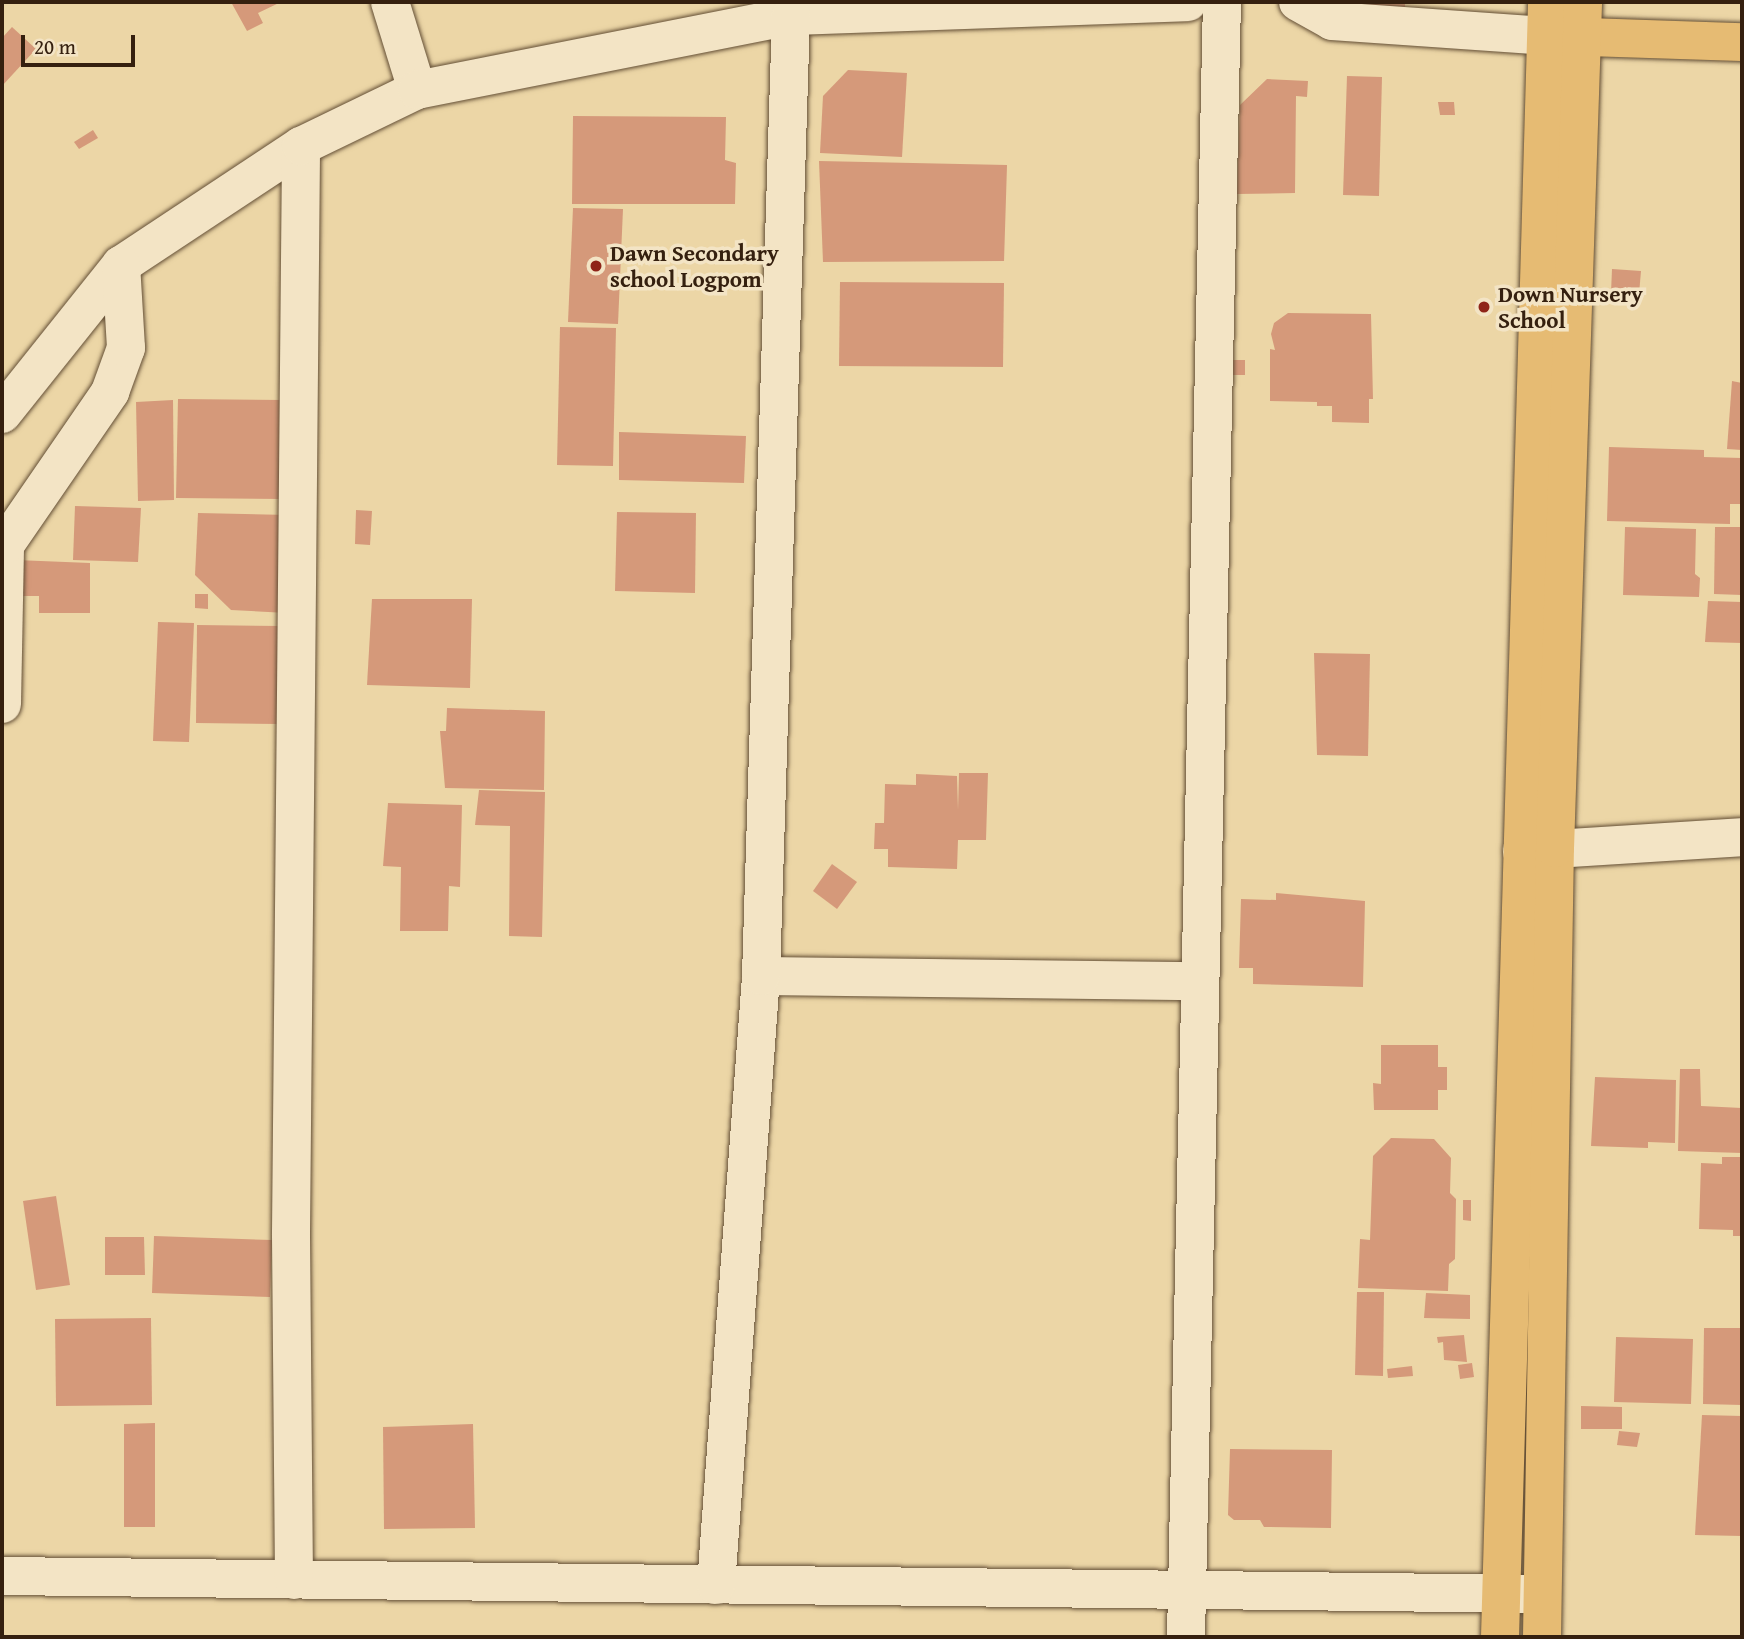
<!DOCTYPE html>
<style>
body{margin:0}
#map{position:relative;width:1744px;height:1639px;overflow:hidden;background:#ecd6a6;font-family:"Gentium Book Plus",serif}
div>[style]{position:absolute}
[style*='--x']{left:calc(var(--x)*1px);top:calc(var(--y)*1px);width:calc(var(--w)*1px);rotate:calc(var(--a)*1deg)}
.building>*{inset:0;background:#d5997a}
.roads{filter:drop-shadow(0 0 2px #634e35) drop-shadow(0 0 2px #634e35)}
.minor>*{height:38px;margin:-19px;padding:0 19px;transform-origin:19px;border-radius:19px;background:#f3e4c5}
.major>*{height:38px;margin:-19px;padding:0 19px;transform-origin:19px;border-radius:19px;background:#e6bb73}
.dots>*{width:19px;height:19px;translate:-50% -50%;box-sizing:border-box;border:4px solid #f3e4c5;border-radius:50%}
span{translate:-50% -50%;white-space:nowrap;text-align:center;line-height:1.15;-webkit-text-stroke:7px #f3e4c5;paint-order:stroke}
.poi-label{font-size:23px;color:#35200f;font-weight:700}
.left{translate:0 -50%;text-align:left}
.frame{position:absolute;inset:0;border:4px solid #35200f;pointer-events:none}
.scale{position:absolute;left:21px;top:35px;width:114px;height:32px;box-sizing:border-box;border:4px solid #35200f;border-top:0;padding-left:9px;font-size:21px;line-height:24px;white-space:nowrap;color:#35200f;-webkit-text-stroke:5px #f3e4c5;paint-order:stroke}
</style>
<div id="map">
<div class="building">
<div style="clip-path:polygon(231px 2px,281px 2px,258px 13px,263px 23px,247px 31px)"></div>
<div style="clip-path:polygon(1360px 2px,1405px 2px,1405px 12px,1361px 13px)"></div>
<div style="clip-path:polygon(12px 27px,36px 49px,2px 86px,2px 38px)"></div>
<div style="clip-path:polygon(848px 70px,907px 73px,902px 157px,820px 153px,823px 96px)"></div>
<div style="clip-path:polygon(1347px 76px,1382px 77px,1379px 196px,1343px 195px)"></div>
<div style="clip-path:polygon(1267px 79px,1308px 81px,1307px 97px,1296px 96px,1295px 193px,1237px 194px,1240px 105px)"></div>
<div style="clip-path:polygon(1438px 102px,1454px 102px,1455px 115px,1440px 115px)"></div>
<div style="clip-path:polygon(573px 116px,726px 117px,725px 160px,736px 163px,735px 204px,572px 204px)"></div>
<div style="clip-path:polygon(93px 130px,98px 138px,79px 149px,74px 142px)"></div>
<div style="clip-path:polygon(819px 161px,1007px 165px,1004px 261px,823px 262px)"></div>
<div style="clip-path:polygon(573px 208px,623px 209px,618px 324px,568px 322px)"></div>
<div style="clip-path:polygon(1612px 269px,1641px 271px,1639px 294px,1611px 293px)"></div>
<div style="clip-path:polygon(840px 282px,1004px 283px,1003px 367px,839px 366px)"></div>
<div style="clip-path:polygon(1288px 313px,1371px 314px,1373px 399px,1369px 399px,1369px 423px,1332px 422px,1332px 406px,1317px 406px,1317px 402px,1270px 401px,1270px 349px,1275px 350px,1271px 334px,1274px 323px)"></div>
<div style="clip-path:polygon(560px 327px,616px 328px,613px 466px,557px 465px)"></div>
<div style="clip-path:polygon(1232px 360px,1245px 360px,1245px 375px,1232px 375px)"></div>
<div style="clip-path:polygon(1732px 381px,1742px 383px,1742px 450px,1727px 449px)"></div>
<div style="clip-path:polygon(178px 399px,284px 400px,282px 499px,176px 498px)"></div>
<div style="clip-path:polygon(173px 400px,174px 500px,138px 501px,136px 402px)"></div>
<div style="clip-path:polygon(619px 432px,746px 436px,744px 483px,619px 480px)"></div>
<div style="clip-path:polygon(1609px 447px,1704px 450px,1704px 457px,1742px 458px,1742px 504px,1730px 504px,1730px 524px,1607px 521px)"></div>
<div style="clip-path:polygon(75px 506px,141px 508px,138px 562px,73px 560px)"></div>
<div style="clip-path:polygon(356px 510px,372px 511px,370px 545px,355px 544px)"></div>
<div style="clip-path:polygon(617px 512px,696px 513px,695px 593px,615px 591px)"></div>
<div style="clip-path:polygon(198px 513px,289px 515px,287px 613px,231px 610px,195px 575px)"></div>
<div style="clip-path:polygon(1625px 527px,1696px 529px,1695px 574px,1700px 578px,1699px 597px,1623px 595px)"></div>
<div style="clip-path:polygon(1715px 527px,1742px 527px,1742px 595px,1714px 594px)"></div>
<div style="clip-path:polygon(16px 560px,90px 563px,90px 613px,39px 613px,39px 596px,16px 596px)"></div>
<div style="clip-path:polygon(195px 594px,208px 594px,208px 609px,195px 608px)"></div>
<div style="clip-path:polygon(372px 599px,472px 599px,470px 688px,367px 685px)"></div>
<div style="clip-path:polygon(1708px 601px,1742px 602px,1742px 643px,1705px 642px)"></div>
<div style="clip-path:polygon(158px 622px,194px 623px,189px 742px,153px 741px)"></div>
<div style="clip-path:polygon(197px 625px,282px 626px,279px 724px,196px 723px)"></div>
<div style="clip-path:polygon(1314px 653px,1370px 654px,1368px 756px,1317px 755px)"></div>
<div style="clip-path:polygon(447px 708px,545px 711px,544px 790px,445px 788px,440px 731px,446px 731px)"></div>
<div style="clip-path:polygon(959px 773px,988px 773px,986px 840px,958px 840px,957px 869px,888px 867px,888px 849px,874px 849px,875px 823px,884px 823px,885px 784px,916px 785px,916px 774px,957px 776px,958px 810px)"></div>
<div style="clip-path:polygon(479px 790px,545px 792px,542px 937px,509px 936px,510px 826px,475px 825px)"></div>
<div style="clip-path:polygon(388px 803px,462px 805px,460px 887px,449px 886px,448px 931px,400px 931px,401px 867px,383px 866px)"></div>
<div style="clip-path:polygon(832px 864px,857px 882px,837px 909px,813px 891px)"></div>
<div style="clip-path:polygon(1276px 893px,1365px 901px,1363px 987px,1253px 984px,1253px 968px,1239px 968px,1241px 899px,1276px 900px)"></div>
<div style="clip-path:polygon(1381px 1045px,1438px 1045px,1438px 1067px,1447px 1067px,1447px 1090px,1438px 1090px,1438px 1110px,1374px 1110px,1373px 1083px,1381px 1084px)"></div>
<div style="clip-path:polygon(1680px 1069px,1700px 1069px,1701px 1106px,1742px 1108px,1742px 1153px,1678px 1151px)"></div>
<div style="clip-path:polygon(1595px 1077px,1676px 1080px,1675px 1143px,1648px 1142px,1648px 1148px,1591px 1146px)"></div>
<div style="clip-path:polygon(1391px 1138px,1434px 1139px,1451px 1158px,1450px 1193px,1456px 1199px,1455px 1259px,1449px 1264px,1448px 1291px,1358px 1288px,1360px 1239px,1370px 1240px,1373px 1156px)"></div>
<div style="clip-path:polygon(1722px 1157px,1742px 1157px,1742px 1236px,1733px 1236px,1733px 1230px,1699px 1229px,1701px 1163px,1722px 1164px)"></div>
<div style="clip-path:polygon(56px 1196px,70px 1285px,36px 1290px,23px 1201px)"></div>
<div style="clip-path:polygon(1463px 1200px,1471px 1200px,1471px 1221px,1463px 1220px)"></div>
<div style="clip-path:polygon(154px 1236px,272px 1240px,270px 1297px,152px 1293px)"></div>
<div style="clip-path:polygon(105px 1237px,144px 1237px,145px 1275px,105px 1275px)"></div>
<div style="clip-path:polygon(1357px 1292px,1384px 1292px,1383px 1376px,1355px 1375px)"></div>
<div style="clip-path:polygon(1426px 1293px,1470px 1295px,1470px 1319px,1424px 1318px)"></div>
<div style="clip-path:polygon(151px 1318px,152px 1405px,56px 1406px,55px 1319px)"></div>
<div style="clip-path:polygon(1704px 1328px,1742px 1328px,1742px 1405px,1703px 1404px)"></div>
<div style="clip-path:polygon(1464px 1335px,1467px 1362px,1444px 1360px,1443px 1342px,1438px 1343px,1437px 1337px)"></div>
<div style="clip-path:polygon(1616px 1337px,1693px 1339px,1691px 1404px,1614px 1402px)"></div>
<div style="clip-path:polygon(1472px 1363px,1474px 1377px,1460px 1379px,1458px 1365px)"></div>
<div style="clip-path:polygon(1412px 1366px,1413px 1376px,1388px 1378px,1387px 1369px)"></div>
<div style="clip-path:polygon(1581px 1406px,1622px 1407px,1622px 1429px,1581px 1429px)"></div>
<div style="clip-path:polygon(1702px 1415px,1742px 1416px,1742px 1536px,1695px 1535px)"></div>
<div style="clip-path:polygon(155px 1423px,155px 1527px,124px 1527px,124px 1424px)"></div>
<div style="clip-path:polygon(473px 1424px,475px 1528px,384px 1529px,383px 1427px)"></div>
<div style="clip-path:polygon(1619px 1431px,1640px 1433px,1637px 1447px,1617px 1445px)"></div>
<div style="clip-path:polygon(1230px 1449px,1332px 1450px,1331px 1528px,1264px 1527px,1260px 1520px,1234px 1520px,1228px 1515px)"></div>
</div>
<div class="roads">
<div class="minor">
<div style="--x:390;--y:2;--w:92;--a:72.9"></div>
<div style="--x:1298;--y:2;--w:39;--a:29"></div>
<div style="--x:1332;--y:21;--w:217;--a:4"></div>
<div style="--x:2;--y:414;--w:191;--a:-51.4"></div>
<div style="--x:121;--y:265;--w:216;--a:-33.5"></div>
<div style="--x:2;--y:704;--w:159;--a:-88.9"></div>
<div style="--x:5;--y:545;--w:186;--a:-55.5"></div>
<div style="--x:110;--y:392;--w:47;--a:-70"></div>
<div style="--x:126;--y:348;--w:83;--a:-93.4"></div>
<div style="--x:1522;--y:851;--w:220;--a:-3.6"></div>
<div style="--x:761;--y:976;--w:439;--a:0.7"></div>
<div style="--x:2;--y:1576;--w:1540;--a:0.67"></div>
<div style="--x:294;--y:1580;--w:347;--a:-90.5"></div>
<div style="--x:291;--y:1233;--w:1087;--a:-89.47"></div>
<div style="--x:301;--y:146;--w:129;--a:-25.8"></div>
<div style="--x:417;--y:90;--w:381;--a:-11.2"></div>
<div style="--x:791;--y:16;--w:397;--a:-2"></div>
<div style="--x:716;--y:1585;--w:611;--a:-85.77"></div>
<div style="--x:761;--y:976;--w:960;--a:-88.21"></div>
<div style="--x:1186;--y:1637;--w:1635;--a:-88.74"></div>
</div>
<div class="major">
<div style="--x:1557;--y:36;--w:185;--a:1.9"></div>
<div style="--x:1500;--y:1637;--w:1636;--a:-88.35"></div>
<div style="--x:1542;--y:1637;--w:789;--a:-89.06"></div>
<div style="--x:1555;--y:848;--w:846;--a:-88.1"></div>
</div>
</div>
<div class="dots">
<div style="left:596px;top:266px;background:#8f2418"></div>
<div style="left:1484px;top:307px;background:#8f2418"></div>
</div>
<div class="poi-label">
<span class="left" style="left:610px;top:266px">Dawn Secondary<br>school Logpom</span>
<span class="left" style="left:1498px;top:307px">Down Nursery<br>School</span>
</div>
<div class="frame"></div>
<div class="scale">20 m</div>
</div>
